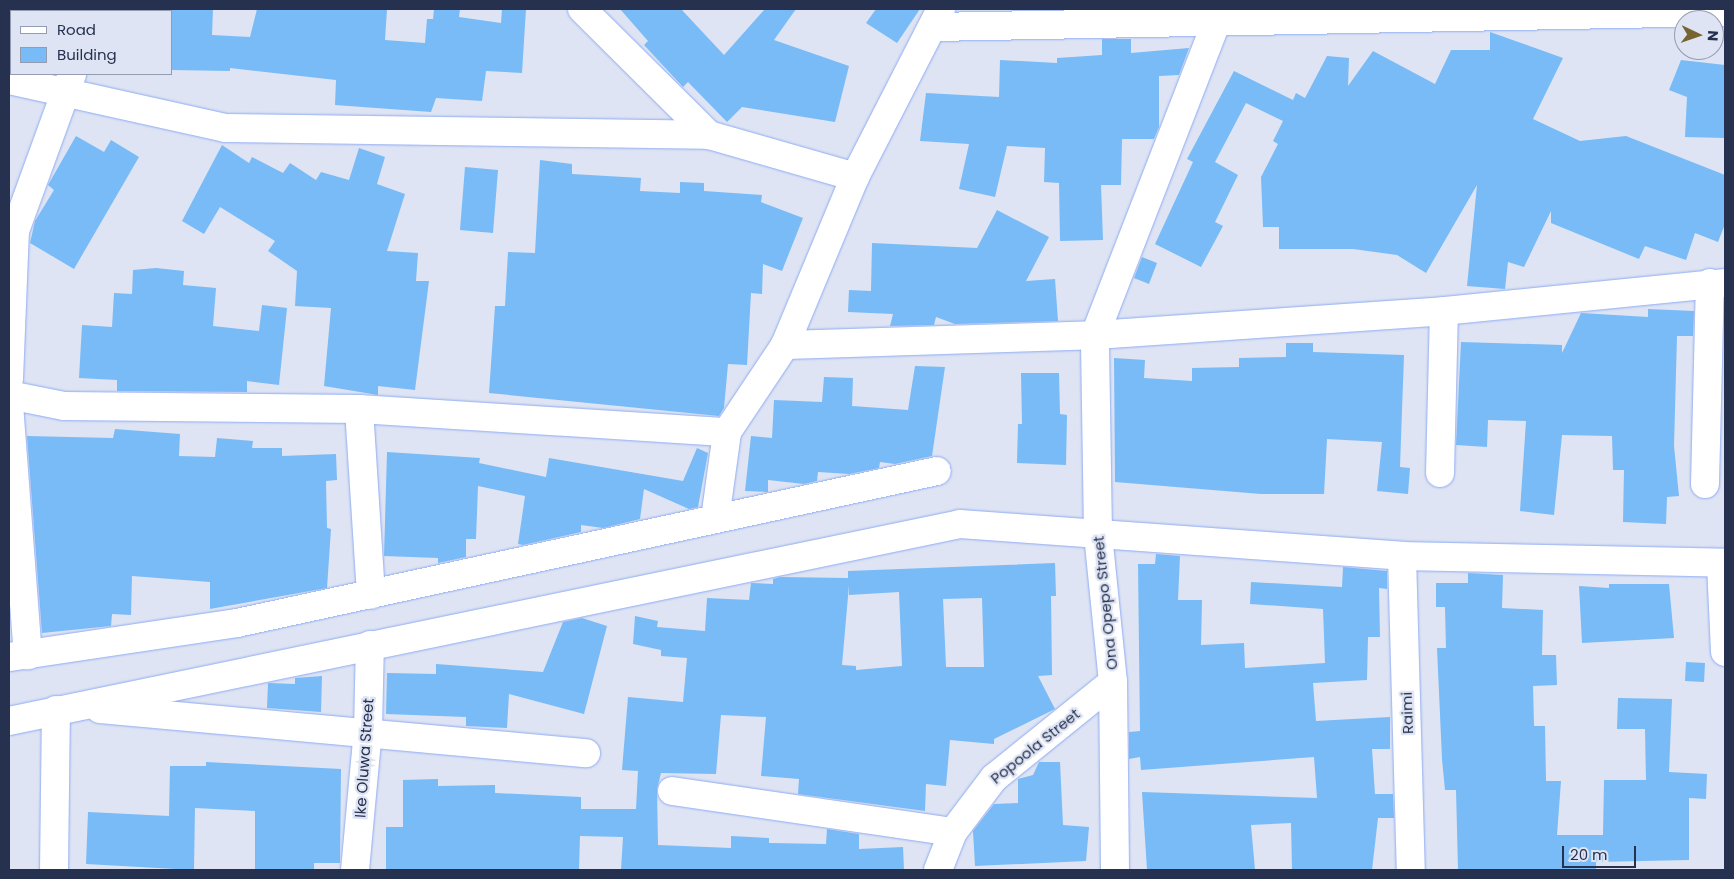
<!DOCTYPE html>
<style>
body{margin:0}
#map{position:relative;width:1734px;height:879px;overflow:hidden;background:#dee4f3;font-family:Poppins,sans-serif}
div>[style]{position:absolute}
[style*='--x']{left:calc(var(--x)*1px);top:calc(var(--y)*1px);width:calc(var(--w)*1px);rotate:calc(var(--a)*1deg)}
.building>*{inset:0;background:#78bbf6}
.roads{filter:drop-shadow(0 0 1px #8eabf3) drop-shadow(0 0 1px #8eabf3)}
.minor>*{height:28px;margin:-14px;padding:0 14px;transform-origin:14px;border-radius:14px;background:#fff}
span{translate:-50% -50%;white-space:nowrap;text-align:center;line-height:1.15;-webkit-text-stroke:4.5px #dee4f3;paint-order:stroke}
.street-label{font-size:15px;color:#25314e}
.frame{position:absolute;inset:0;border:10px solid #25314e;pointer-events:none}
.legend{position:absolute;left:10px;top:10px;width:162px;height:65px;box-sizing:border-box;background:#dee4f3;border:1px solid #949cb1;margin:0;padding:6px 9px;list-style:none;font-size:15px;color:#25314e}
.legend li{display:flex;align-items:center;gap:10px;height:25px}
.legend b{width:25px;border:1px solid #949cb1}
.north{position:absolute;left:1674px;top:10px;width:50px;height:50px;box-sizing:border-box;background:#dee4f3;border:1px solid #949cb1;border-radius:50%;rotate:93deg;font-size:14px;font-weight:700;line-height:20px;text-align:center;color:#25314e}
.north::after{content:'';display:block;margin:auto;width:18px;height:22px;background:#786433;clip-path:polygon(50% 0,100% 100%,50% 72%,0 100%)}
.scale{position:absolute;left:1562px;top:846px;width:74px;height:22px;box-sizing:border-box;border:2px solid #25314e;border-top:0;padding-left:6px;font-size:15px;line-height:18px;white-space:nowrap;color:#25314e;-webkit-text-stroke:4px #dee4f3;paint-order:stroke}
</style>
<div id="map">
<div class="building">
<div style="clip-path:polygon(171px 9px,213px 9px,212px 35px,250px 37px,257px 9px,387px 9px,385px 40px,425px 43px,427px 19px,433px 19px,434px 9px,460px 9px,459px 17px,501px 23px,502px 9px,526px 9px,522px 73px,486px 71px,482px 101px,436px 98px,431px 112px,335px 105px,336px 80px,230px 68px,230px 71px,171px 70px)"></div>
<div style="clip-path:polygon(620px 9px,681px 9px,724px 55px,765px 9px,796px 9px,774px 40px,849px 66px,835px 122px,742px 107px,727px 122px,688px 82px,683px 87px,644px 45px,648px 41px)"></div>
<div style="clip-path:polygon(876px 9px,920px 9px,897px 43px,866px 23px)"></div>
<div style="clip-path:polygon(1490px 32px,1563px 58px,1533px 119px,1580px 141px,1626px 136px,1725px 175px,1725px 224px,1718px 242px,1695px 233px,1686px 260px,1645px 246px,1639px 259px,1551px 223px,1551px 211px,1524px 267px,1508px 262px,1505px 289px,1467px 286px,1477px 185px,1426px 273px,1397px 255px,1353px 249px,1279px 249px,1279px 227px,1263px 227px,1261px 177px,1278px 144px,1273px 141px,1283px 121px,1246px 103px,1215px 162px,1238px 175px,1215px 222px,1223px 226px,1201px 267px,1155px 244px,1193px 162px,1187px 159px,1234px 71px,1293px 100px,1296px 93px,1305px 98px,1327px 56px,1349px 58px,1348px 86px,1373px 51px,1435px 84px,1451px 50px,1490px 50px)"></div>
<div style="clip-path:polygon(1102px 39px,1131px 39px,1131px 53px,1189px 48px,1179px 75px,1159px 76px,1159px 127px,1154px 139px,1122px 139px,1121px 185px,1101px 185px,1103px 240px,1060px 241px,1059px 183px,1044px 182px,1045px 148px,1007px 146px,995px 197px,959px 189px,969px 144px,920px 141px,926px 93px,999px 97px,1000px 60px,1057px 63px,1057px 58px,1102px 55px)"></div>
<div style="clip-path:polygon(1681px 60px,1725px 65px,1725px 138px,1685px 137px,1687px 97px,1669px 90px)"></div>
<div style="clip-path:polygon(76px 136px,104px 152px,111px 140px,139px 157px,74px 269px,30px 243px,35px 221px,54px 190px,48px 185px)"></div>
<div style="clip-path:polygon(222px 145px,249px 163px,252px 157px,283px 173px,290px 163px,316px 180px,321px 172px,349px 180px,359px 148px,385px 157px,377px 184px,405px 194px,387px 251px,418px 253px,416px 281px,429px 281px,415px 390px,378px 386px,378px 395px,324px 386px,331px 308px,295px 306px,297px 271px,268px 251px,275px 241px,220px 207px,204px 234px,182px 221px)"></div>
<div style="clip-path:polygon(540px 160px,572px 164px,572px 174px,641px 178px,640px 191px,680px 193px,680px 182px,704px 183px,704px 191px,762px 195px,761px 202px,803px 218px,782px 271px,763px 264px,762px 294px,751px 293px,747px 365px,728px 364px,724px 408px,719px 416px,489px 393px,495px 306px,505px 306px,508px 252px,535px 253px)"></div>
<div style="clip-path:polygon(465px 167px,498px 170px,493px 233px,460px 230px)"></div>
<div style="clip-path:polygon(997px 210px,1049px 237px,1026px 281px,1055px 279px,1058px 321px,955px 324px,936px 317px,934px 325px,890px 326px,893px 314px,848px 312px,849px 290px,871px 291px,872px 243px,977px 248px)"></div>
<div style="clip-path:polygon(1142px 257px,1157px 263px,1149px 284px,1134px 278px)"></div>
<div style="clip-path:polygon(156px 268px,184px 271px,183px 285px,216px 288px,213px 326px,259px 331px,262px 305px,287px 308px,279px 385px,247px 381px,247px 392px,117px 391px,117px 380px,79px 378px,82px 325px,112px 327px,114px 293px,132px 294px,133px 270px)"></div>
<div style="clip-path:polygon(1648px 309px,1694px 311px,1693px 336px,1677px 336px,1674px 446px,1679px 496px,1667px 497px,1666px 524px,1623px 522px,1624px 470px,1613px 470px,1612px 436px,1562px 435px,1554px 515px,1520px 511px,1526px 421px,1488px 420px,1487px 447px,1456px 445px,1461px 342px,1562px 345px,1562px 353px,1581px 313px,1648px 317px)"></div>
<div style="clip-path:polygon(1286px 343px,1313px 343px,1313px 352px,1404px 355px,1400px 467px,1410px 468px,1408px 494px,1377px 491px,1382px 442px,1327px 439px,1324px 494px,1261px 494px,1115px 482px,1114px 358px,1145px 360px,1144px 378px,1192px 381px,1192px 368px,1239px 367px,1239px 358px,1286px 357px)"></div>
<div style="clip-path:polygon(915px 366px,945px 367px,932px 456px,895px 464px,880px 462px,879px 468px,849px 474px,818px 472px,817px 481px,804px 484px,768px 480px,768px 492px,745px 491px,751px 436px,772px 438px,774px 400px,822px 402px,824px 377px,853px 378px,852px 406px,908px 410px)"></div>
<div style="clip-path:polygon(1021px 373px,1059px 373px,1060px 414px,1067px 415px,1066px 465px,1017px 463px,1018px 424px,1022px 424px)"></div>
<div style="clip-path:polygon(115px 429px,180px 434px,179px 456px,215px 457px,217px 438px,253px 441px,252px 448px,282px 448px,282px 456px,336px 454px,337px 480px,326px 481px,327px 528px,331px 529px,327px 588px,210px 609px,210px 582px,132px 576px,131px 615px,112px 614px,111px 626px,42px 633px,27px 436px,113px 438px)"></div>
<div style="clip-path:polygon(697px 448px,708px 453px,698px 507px,689px 509px,644px 489px,640px 519px,603px 528px,581px 525px,581px 532px,523px 545px,518px 544px,525px 496px,478px 486px,476px 539px,466px 539px,466px 557px,438px 563px,438px 558px,384px 556px,387px 452px,480px 458px,479px 463px,546px 477px,549px 458px,683px 481px)"></div>
<div style="clip-path:polygon(1156px 554px,1180px 556px,1178px 600px,1202px 600px,1201px 645px,1244px 643px,1245px 668px,1325px 663px,1323px 609px,1250px 604px,1251px 582px,1342px 587px,1343px 567px,1387px 571px,1387px 589px,1379px 588px,1380px 637px,1368px 637px,1367px 680px,1313px 683px,1316px 721px,1390px 717px,1390px 749px,1372px 749px,1375px 794px,1393px 794px,1394px 818px,1378px 818px,1372px 870px,1292px 870px,1291px 823px,1251px 825px,1255px 870px,1147px 870px,1142px 792px,1317px 798px,1314px 757px,1141px 770px,1140px 757px,1129px 759px,1129px 732px,1140px 731px,1138px 564px,1155px 564px)"></div>
<div style="clip-path:polygon(evenodd,1055px 563px,1056px 596px,1051px 596px,1052px 675px,1038px 676px,1055px 709px,994px 739px,994px 744px,950px 740px,946px 786px,926px 784px,925px 811px,798px 794px,799px 779px,761px 776px,766px 717px,721px 715px,716px 774px,661px 773px,657px 789px,658px 845px,731px 848px,731px 836px,769px 838px,769px 843px,826px 844px,827px 829px,859px 834px,859px 849px,903px 847px,904px 870px,621px 870px,623px 837px,580px 836px,579px 870px,386px 870px,386px 827px,403px 827px,403px 780px,438px 779px,438px 786px,495px 785px,495px 793px,581px 797px,581px 809px,636px 809px,638px 771px,622px 770px,628px 697px,683px 702px,687px 658px,661px 656px,661px 650px,633px 644px,635px 616px,658px 621px,657px 627px,705px 631px,707px 598px,749px 600px,751px 583px,773px 584px,773px 579px,780px 577px,848px 578px,848px 571px,1055px 563px,849px 585px,849px 595px,899px 592px,902px 666px,856px 670px,856px 666px,842px 665px,849px 585px,1055px 563px,982px 598px,984px 667px,946px 667px,943px 599px,982px 598px)"></div>
<div style="clip-path:polygon(1468px 573px,1503px 575px,1502px 608px,1543px 610px,1542px 655px,1556px 655px,1557px 685px,1533px 686px,1534px 726px,1545px 726px,1546px 781px,1561px 781px,1557px 835px,1603px 835px,1604px 780px,1646px 780px,1645px 729px,1617px 729px,1618px 698px,1672px 699px,1669px 772px,1707px 774px,1706px 799px,1689px 798px,1689px 860px,1596px 862px,1596px 870px,1458px 870px,1456px 790px,1445px 790px,1442px 759px,1437px 648px,1446px 648px,1445px 607px,1436px 607px,1436px 583px,1468px 583px)"></div>
<div style="clip-path:polygon(1609px 584px,1669px 584px,1674px 638px,1582px 643px,1579px 586px,1609px 588px)"></div>
<div style="clip-path:polygon(582px 618px,607px 626px,584px 714px,509px 694px,507px 728px,466px 726px,466px 717px,386px 714px,387px 673px,436px 674px,436px 664px,543px 672px,563px 622px)"></div>
<div style="clip-path:polygon(1686px 662px,1705px 663px,1704px 682px,1685px 681px)"></div>
<div style="clip-path:polygon(322px 676px,321px 712px,267px 708px,268px 683px,295px 684px,295px 678px)"></div>
<div style="clip-path:polygon(206px 762px,341px 769px,340px 863px,314px 863px,314px 870px,255px 870px,255px 811px,195px 808px,194px 870px,86px 864px,88px 812px,169px 816px,170px 766px,206px 766px)"></div>
<div style="clip-path:polygon(1039px 762px,1060px 762px,1063px 825px,1089px 827px,1086px 861px,975px 866px,973px 831px,994px 804px,1018px 803px,1018px 779px,1033px 775px)"></div>
</div>
<div class="roads">
<div class="minor">
<div style="--x:582;--y:9;--w:179;--a:44.8"></div>
<div style="--x:100;--y:11;--w:2;--a:-63"></div>
<div style="--x:933;--y:27;--w:792;--a:-1.09"></div>
<div style="--x:9;--y:80;--w:221;--a:12.5"></div>
<div style="--x:225;--y:128;--w:484;--a:0.8"></div>
<div style="--x:709;--y:135;--w:152;--a:16"></div>
<div style="--x:785;--y:345;--w:310;--a:-1.8"></div>
<div style="--x:1095;--y:335;--w:350;--a:-3.9"></div>
<div style="--x:1444;--y:311;--w:282;--a:-5.7"></div>
<div style="--x:9;--y:379;--w:148;--a:-87.7"></div>
<div style="--x:15;--y:231;--w:167;--a:-70"></div>
<div style="--x:9;--y:395;--w:56;--a:11.3"></div>
<div style="--x:64;--y:406;--w:295;--a:0.6"></div>
<div style="--x:359;--y:409;--w:369;--a:3.6"></div>
<div style="--x:727;--y:432;--w:105;--a:-56.3"></div>
<div style="--x:785;--y:345;--w:182;--a:-67.4"></div>
<div style="--x:855;--y:177;--w:189;--a:-62.9"></div>
<div style="--x:9;--y:404;--w:252;--a:85.7"></div>
<div style="--x:359;--y:409;--w:186;--a:86.3"></div>
<div style="--x:1440;--y:473;--w:162;--a:-88.6"></div>
<div style="--x:1705;--y:484;--w:201;--a:-88.6"></div>
<div style="--x:715;--y:519;--w:88;--a:-82.1"></div>
<div style="--x:1402;--y:556;--w:314;--a:88.4"></div>
<div style="--x:1721;--y:564;--w:88;--a:87.4"></div>
<div style="--x:9;--y:657;--w:231;--a:-8.5"></div>
<div style="--x:237;--y:623;--w:716;--a:-12.25"></div>
<div style="--x:100;--y:709;--w:488;--a:5.2"></div>
<div style="--x:9;--y:721;--w:971;--a:-11.7"></div>
<div style="--x:960;--y:524;--w:443;--a:4.1"></div>
<div style="--x:1402;--y:556;--w:323;--a:1.2"></div>
<div style="--x:672;--y:791;--w:284;--a:8.3"></div>
<div style="--x:54;--y:870;--w:160;--a:-89.3"></div>
<div style="--x:355;--y:870;--w:141;--a:-84.7"></div>
<div style="--x:368;--y:730;--w:85;--a:-88.7"></div>
<div style="--x:938;--y:870;--w:41;--a:-68.5"></div>
<div style="--x:953;--y:832;--w:68;--a:-52.8"></div>
<div style="--x:994;--y:778;--w:153;--a:-38.9"></div>
<div style="--x:1115;--y:870;--w:188;--a:-90.6"></div>
<div style="--x:1113;--y:682;--w:149;--a:-95.8"></div>
<div style="--x:1098;--y:534;--w:199;--a:-90.9"></div>
<div style="--x:1095;--y:335;--w:338;--a:-68.8"></div>
</div>
</div>
<div class="street-label">
<span style="left:1105px;top:603px;rotate:-96deg">Ona Opepo Street</span>
<span style="left:1407px;top:713px;rotate:-92deg">Raimi</span>
<span style="left:1035px;top:746px;rotate:-39deg">Popoola Street</span>
<span style="left:364px;top:758px;rotate:-86deg">Ike Oluwa Street</span>
</div>
<div class="frame"></div>
<ul class="legend">
<li><b style="height:6px;background:#fff"></b>Road</li>
<li><b style="height:14px;background:#78bbf6"></b>Building</li>
</ul>
<div class="north">N</div>
<div class="scale">20 m</div>
</div>
